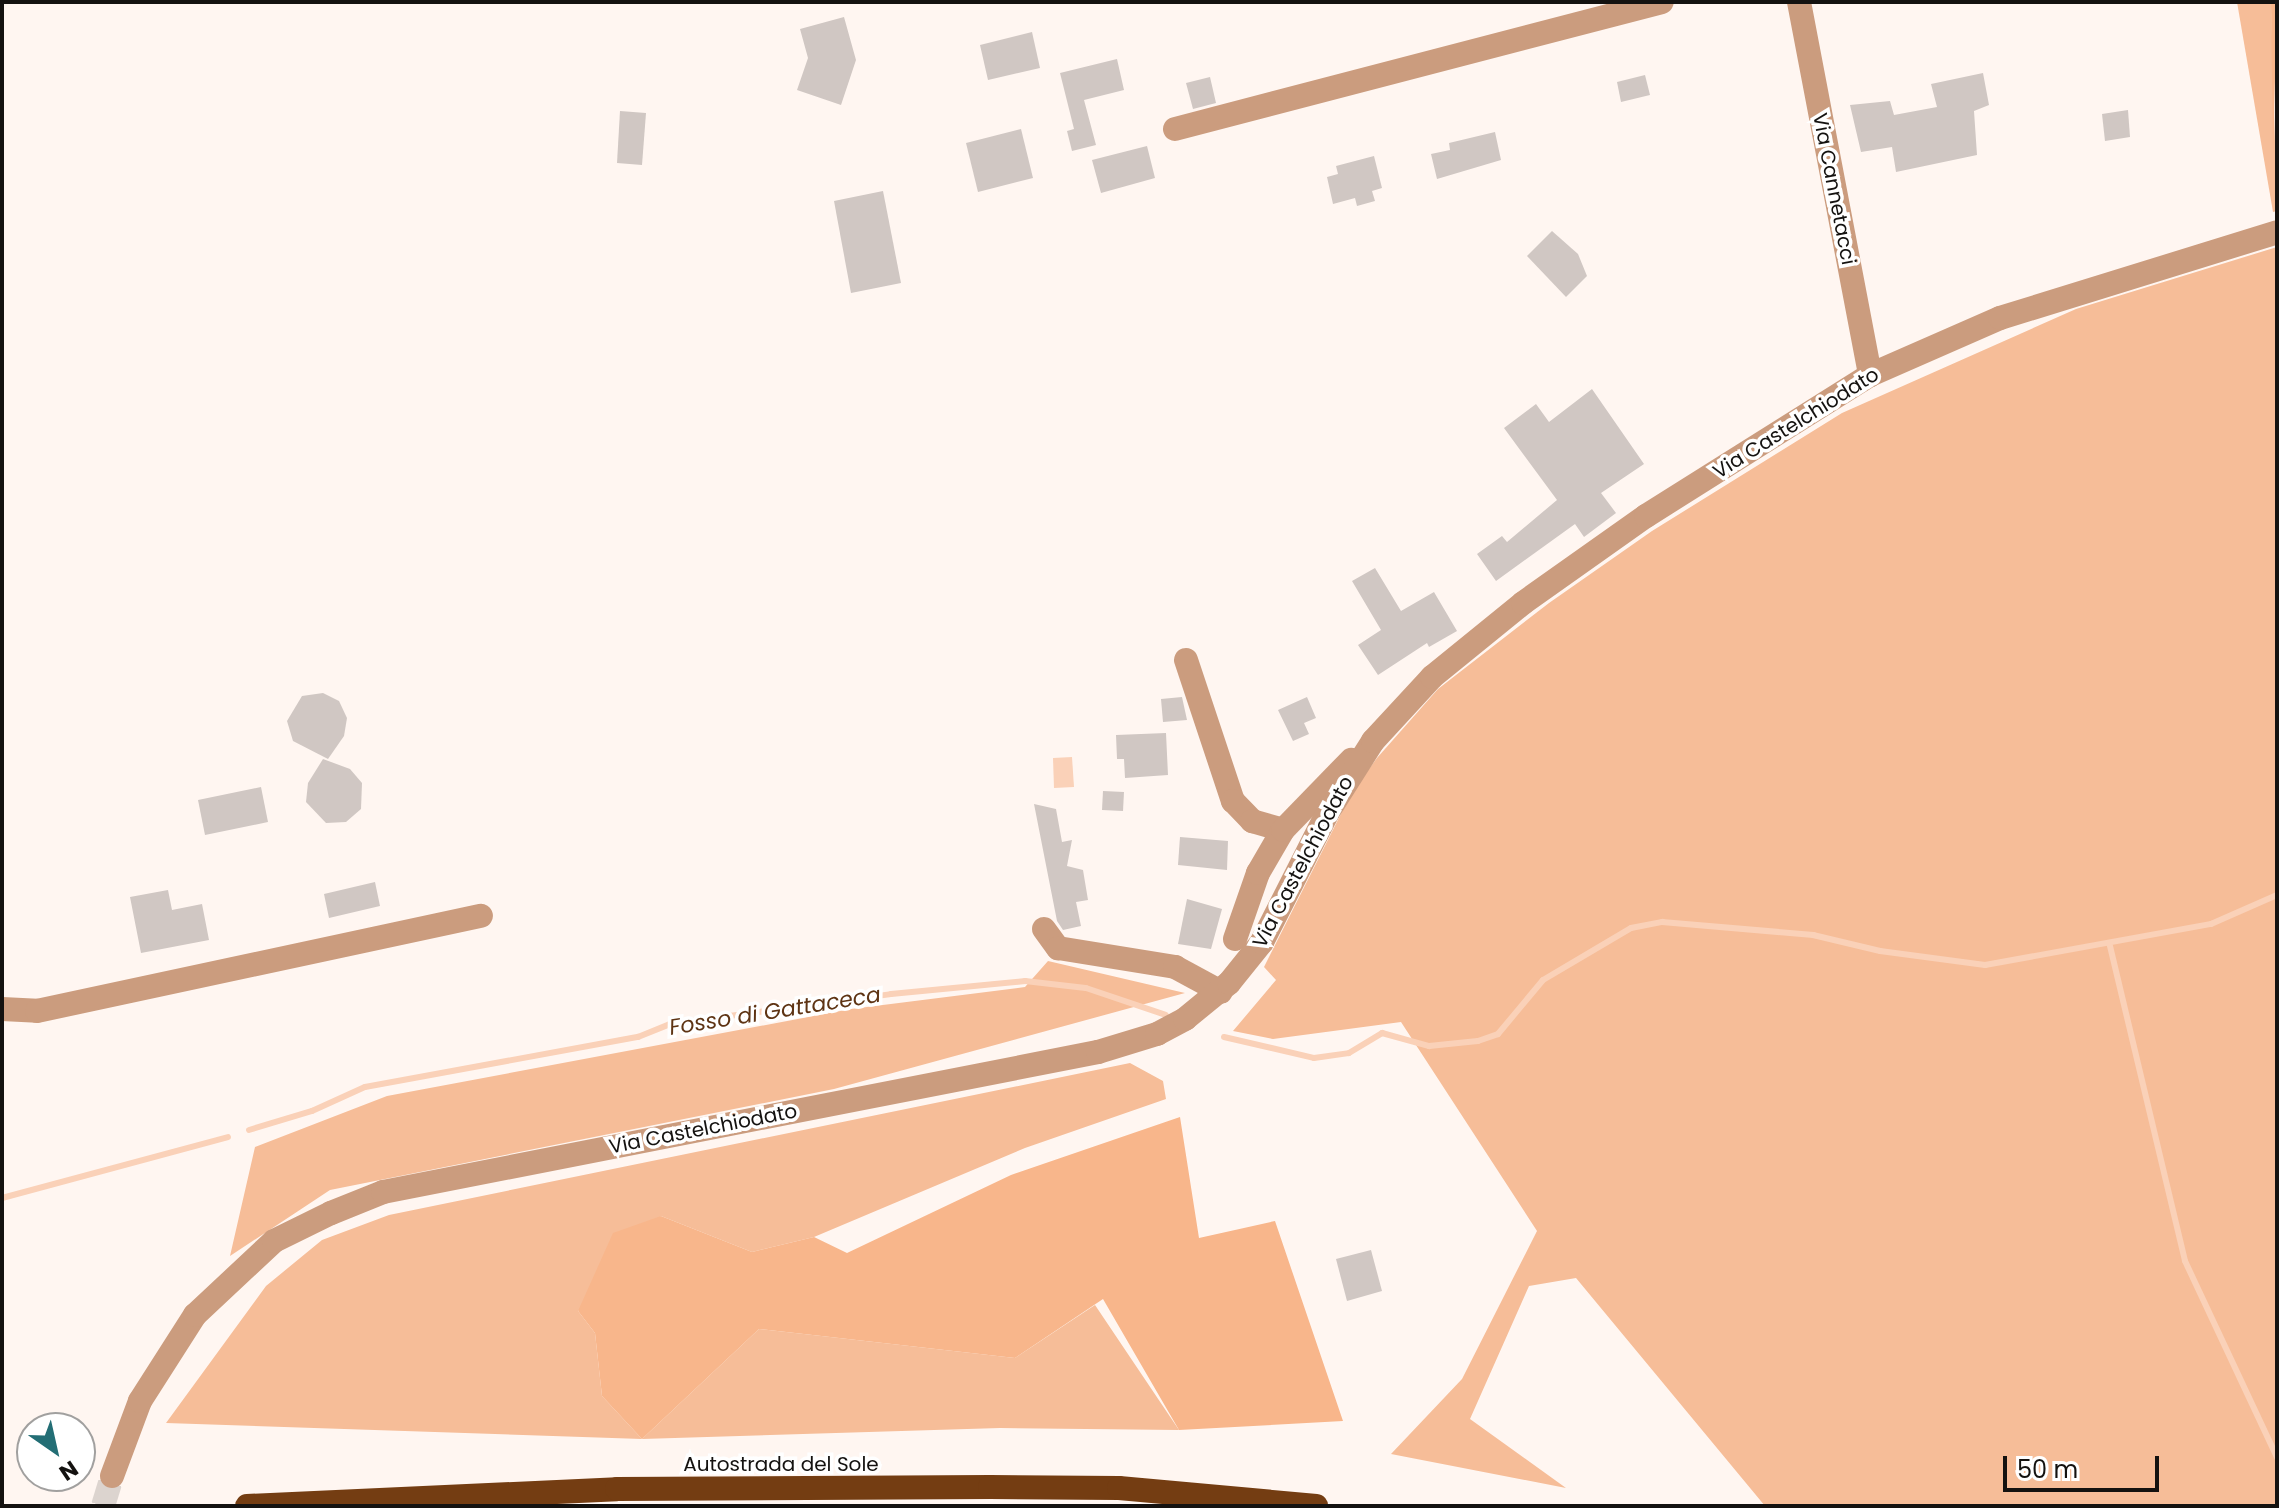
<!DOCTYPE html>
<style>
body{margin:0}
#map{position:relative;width:2279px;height:1508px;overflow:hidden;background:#fff6f1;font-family:Poppins,sans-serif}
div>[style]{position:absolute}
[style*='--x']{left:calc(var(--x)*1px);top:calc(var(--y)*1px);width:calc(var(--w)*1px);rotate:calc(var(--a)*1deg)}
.green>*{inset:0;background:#f6bd98}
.forest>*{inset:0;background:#f8b68b}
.water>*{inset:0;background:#fad1b8}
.stream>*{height:6px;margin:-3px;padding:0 3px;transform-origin:3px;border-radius:3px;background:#fad1b8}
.building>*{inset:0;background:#d0c7c3}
.minor-tunnel>*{height:24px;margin-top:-12px;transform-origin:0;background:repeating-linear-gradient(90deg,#dcd4cf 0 24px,transparent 0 36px)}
.minor>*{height:24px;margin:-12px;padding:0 12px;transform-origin:12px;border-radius:12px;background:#cb9c7e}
.highway>*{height:24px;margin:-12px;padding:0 12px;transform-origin:12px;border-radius:12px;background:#743d12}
span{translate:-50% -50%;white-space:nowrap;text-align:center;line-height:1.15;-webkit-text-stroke:7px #fff;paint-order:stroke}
.street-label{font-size:20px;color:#141210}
.water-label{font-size:22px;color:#5e3414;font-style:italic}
.frame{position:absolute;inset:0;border:4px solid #141210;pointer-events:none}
.north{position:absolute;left:16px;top:1412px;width:80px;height:80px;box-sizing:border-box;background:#fff;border:2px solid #a1a09f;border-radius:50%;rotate:146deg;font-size:22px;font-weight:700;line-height:32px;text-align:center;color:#141210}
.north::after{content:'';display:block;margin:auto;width:28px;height:36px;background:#236e75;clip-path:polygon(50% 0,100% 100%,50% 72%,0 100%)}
.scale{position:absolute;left:2003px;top:1456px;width:156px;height:36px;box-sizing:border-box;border:4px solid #141210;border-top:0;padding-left:10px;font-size:24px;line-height:28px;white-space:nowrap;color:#141210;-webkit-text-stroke:6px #fff;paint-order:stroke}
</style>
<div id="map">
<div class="green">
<div style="clip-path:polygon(2237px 2px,2271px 2px,2277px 211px,2273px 212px)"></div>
<div style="clip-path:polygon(2277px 247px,2277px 1506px,1765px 1506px,1576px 1278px,1529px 1286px,1470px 1419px,1566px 1488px,1391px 1454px,1462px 1379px,1537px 1231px,1401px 1022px,1273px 1039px,1233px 1031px,1276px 980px,1264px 967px,1352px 792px,1377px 758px,1438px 689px,1549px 603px,1652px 531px,1842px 413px,2076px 309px)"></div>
<div style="clip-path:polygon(1048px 961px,1185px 993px,834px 1089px,330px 1190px,230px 1256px,255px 1147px,387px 1096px,851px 1009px,1025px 987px)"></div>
<div style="clip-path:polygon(1130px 1063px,1163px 1081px,1166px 1099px,1025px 1148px,814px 1237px,752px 1252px,661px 1216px,578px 1311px,595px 1333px,602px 1396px,642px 1439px,759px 1329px,1015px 1358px,1095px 1305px,1179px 1430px,1000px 1428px,642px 1439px,166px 1423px,266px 1286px,322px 1240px,389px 1215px)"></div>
</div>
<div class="forest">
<div style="clip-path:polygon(2271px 2px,2277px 2px,2273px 155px)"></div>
<div style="clip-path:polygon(1180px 1117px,1199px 1238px,1275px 1221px,1343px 1421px,1179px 1430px,1103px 1299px,1015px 1358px,759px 1329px,642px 1439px,602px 1396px,595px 1333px,578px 1311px,613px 1233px,661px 1216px,752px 1252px,814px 1237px,847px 1253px,1011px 1175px)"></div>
</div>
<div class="water">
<div style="clip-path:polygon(1072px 757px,1074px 787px,1054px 788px,1053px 758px)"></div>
</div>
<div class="stream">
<div style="--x:2110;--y:946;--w:324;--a:76.6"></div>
<div style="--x:2185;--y:1261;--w:217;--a:64.9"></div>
<div style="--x:1224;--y:1037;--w:92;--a:13.1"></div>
<div style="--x:1314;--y:1058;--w:35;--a:-8"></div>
<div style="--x:1349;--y:1053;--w:39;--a:-31"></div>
<div style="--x:1382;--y:1033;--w:49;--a:15.5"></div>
<div style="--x:1429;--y:1046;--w:49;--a:-5.8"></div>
<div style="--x:1478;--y:1041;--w:21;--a:-19"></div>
<div style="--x:1498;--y:1034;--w:70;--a:-50.2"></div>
<div style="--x:1543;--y:980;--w:102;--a:-30.6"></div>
<div style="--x:1631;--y:928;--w:32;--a:-11"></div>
<div style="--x:1662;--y:922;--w:152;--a:4.9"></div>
<div style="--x:1813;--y:935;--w:69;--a:13.4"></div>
<div style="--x:1880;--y:951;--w:106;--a:7.6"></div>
<div style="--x:1985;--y:965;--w:230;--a:-10.3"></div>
<div style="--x:2211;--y:924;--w:72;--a:-23.7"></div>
<div style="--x:249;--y:1130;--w:66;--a:-16.8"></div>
<div style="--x:312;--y:1111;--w:58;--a:-24.4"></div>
<div style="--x:365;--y:1087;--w:278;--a:-10.4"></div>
<div style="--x:638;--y:1037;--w:35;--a:-22"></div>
<div style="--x:670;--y:1024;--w:223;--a:-7.7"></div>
<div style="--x:891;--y:994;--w:135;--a:-5.5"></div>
<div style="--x:1025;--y:981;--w:61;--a:6.5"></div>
<div style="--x:1086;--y:988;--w:84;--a:18.6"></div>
<div style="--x:2;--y:1198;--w:234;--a:-15.1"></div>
</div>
<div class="building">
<div style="clip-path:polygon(844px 17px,856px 60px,841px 105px,797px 90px,808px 58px,800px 29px)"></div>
<div style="clip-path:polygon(1032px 32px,1040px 68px,988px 80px,980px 45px)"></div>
<div style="clip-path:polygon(1117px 59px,1124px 90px,1084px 100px,1096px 145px,1072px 151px,1067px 131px,1074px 129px,1060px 73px)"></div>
<div style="clip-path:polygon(1983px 73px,1989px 105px,1974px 111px,1977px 155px,1896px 172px,1892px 147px,1861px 152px,1850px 105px,1890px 101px,1894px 115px,1937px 107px,1931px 84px)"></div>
<div style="clip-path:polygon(1645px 75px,1650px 95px,1621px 102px,1617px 82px)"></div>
<div style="clip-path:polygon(1210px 77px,1216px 103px,1193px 109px,1186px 83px)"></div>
<div style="clip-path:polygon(2128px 110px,2130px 137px,2105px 141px,2102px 114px)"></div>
<div style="clip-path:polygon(620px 111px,646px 113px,642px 165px,617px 163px)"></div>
<div style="clip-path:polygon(1021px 129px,1033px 178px,978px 192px,966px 143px)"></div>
<div style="clip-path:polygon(1495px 132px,1501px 160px,1437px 179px,1431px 154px,1450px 150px,1449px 143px)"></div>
<div style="clip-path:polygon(1147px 146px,1155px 178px,1101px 193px,1092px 160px)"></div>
<div style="clip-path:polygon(1374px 156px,1382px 188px,1372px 191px,1375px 201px,1357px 206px,1355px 198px,1333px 204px,1327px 177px,1338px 174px,1336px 166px)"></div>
<div style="clip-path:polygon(883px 191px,901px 283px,851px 293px,834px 201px)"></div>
<div style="clip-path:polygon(1552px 231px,1578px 254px,1587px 276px,1566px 297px,1527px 256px)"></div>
<div style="clip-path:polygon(1592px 389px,1644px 464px,1601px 493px,1616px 513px,1584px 537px,1575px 524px,1496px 581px,1477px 554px,1502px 536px,1507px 542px,1557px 500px,1504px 428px,1536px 404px,1549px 422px)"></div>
<div style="clip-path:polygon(1375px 568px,1401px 611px,1434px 592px,1457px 631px,1429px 647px,1427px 643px,1378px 675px,1358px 645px,1381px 630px,1352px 581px)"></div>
<div style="clip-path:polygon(323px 693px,339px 701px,347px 718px,344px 736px,328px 759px,293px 741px,287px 721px,302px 696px)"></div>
<div style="clip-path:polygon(1182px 697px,1187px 720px,1163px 722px,1161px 699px)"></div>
<div style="clip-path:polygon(1307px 697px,1316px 718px,1304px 723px,1309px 734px,1293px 741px,1278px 710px)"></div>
<div style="clip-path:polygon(1166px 733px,1168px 775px,1125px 778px,1124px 759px,1117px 759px,1116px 735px)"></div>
<div style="clip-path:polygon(323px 759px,350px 769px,362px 783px,361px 809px,346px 822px,326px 823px,306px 802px,308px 783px)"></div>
<div style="clip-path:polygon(261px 787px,268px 822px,205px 835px,198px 800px)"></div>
<div style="clip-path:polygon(1103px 791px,1124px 792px,1123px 811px,1102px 810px)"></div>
<div style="clip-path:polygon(1034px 804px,1056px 809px,1062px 842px,1072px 840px,1067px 866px,1083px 870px,1088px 900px,1076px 902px,1081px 926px,1063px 930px,1057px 921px)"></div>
<div style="clip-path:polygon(1180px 837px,1228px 841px,1227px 870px,1178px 865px)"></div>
<div style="clip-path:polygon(375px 882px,380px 906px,329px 918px,324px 894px)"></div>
<div style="clip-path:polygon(168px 890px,172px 910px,202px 904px,209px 940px,141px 953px,130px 897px)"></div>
<div style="clip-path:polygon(1187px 899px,1222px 909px,1211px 949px,1178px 944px)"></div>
<div style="clip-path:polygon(1371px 1250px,1382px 1291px,1347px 1301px,1336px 1259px)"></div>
</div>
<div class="minor-tunnel">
<div style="--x:103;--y:1506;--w:31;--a:-73"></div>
</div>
<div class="minor">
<div style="--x:1799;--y:2;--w:380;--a:79.2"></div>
<div style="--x:1175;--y:129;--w:503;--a:-14.62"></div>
<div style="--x:1186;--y:660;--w:149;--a:71.6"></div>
<div style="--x:1233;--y:801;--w:28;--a:46"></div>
<div style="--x:1252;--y:821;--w:32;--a:16"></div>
<div style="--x:1044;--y:929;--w:24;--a:54"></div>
<div style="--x:1058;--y:948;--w:119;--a:9.2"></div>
<div style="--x:1175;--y:967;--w:52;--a:28.5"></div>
<div style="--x:1235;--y:939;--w:70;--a:-70.8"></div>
<div style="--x:1258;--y:873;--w:50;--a:-59.8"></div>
<div style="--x:1283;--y:830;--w:98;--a:-45.8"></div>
<div style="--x:2;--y:1009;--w:35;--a:3"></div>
<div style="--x:37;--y:1011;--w:454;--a:-12.1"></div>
<div style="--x:112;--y:1476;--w:80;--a:-69.5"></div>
<div style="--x:140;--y:1401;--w:102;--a:-57.4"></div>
<div style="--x:195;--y:1315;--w:108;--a:-43.1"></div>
<div style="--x:274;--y:1241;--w:64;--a:-26.2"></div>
<div style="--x:331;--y:1213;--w:56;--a:-22"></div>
<div style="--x:383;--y:1192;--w:729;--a:-11.08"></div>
<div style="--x:1098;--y:1052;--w:62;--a:-17"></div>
<div style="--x:1157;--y:1034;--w:32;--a:-28"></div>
<div style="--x:1185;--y:1019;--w:57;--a:-39.3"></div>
<div style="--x:1229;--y:983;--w:53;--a:-51.2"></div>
<div style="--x:1262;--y:942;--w:146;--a:-63.1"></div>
<div style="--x:1328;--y:812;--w:84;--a:-57.6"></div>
<div style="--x:1373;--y:741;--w:87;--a:-47.3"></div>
<div style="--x:1432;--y:677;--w:117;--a:-39.1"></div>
<div style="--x:1523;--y:603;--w:151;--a:-35.3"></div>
<div style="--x:1646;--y:516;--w:265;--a:-32.2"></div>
<div style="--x:1870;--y:375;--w:142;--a:-23.7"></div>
<div style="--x:2000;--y:318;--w:290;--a:-17.2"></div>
</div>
<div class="highway">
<div style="--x:247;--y:1506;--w:370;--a:-2.6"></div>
<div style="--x:617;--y:1489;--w:373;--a:-0.3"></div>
<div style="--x:990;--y:1487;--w:129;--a:0.4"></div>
<div style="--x:1119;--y:1488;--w:198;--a:5.2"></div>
</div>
<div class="street-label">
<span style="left:1834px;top:189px;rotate:79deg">Via Cannetacci</span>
<span style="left:1796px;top:423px;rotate:-32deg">Via Castelchiodato</span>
<span style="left:1303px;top:862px;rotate:-62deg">Via Castelchiodato</span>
<span style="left:703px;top:1129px;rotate:-11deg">Via Castelchiodato</span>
<span style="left:781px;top:1464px">Autostrada del Sole</span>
</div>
<div class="water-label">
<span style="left:775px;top:1011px;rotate:-9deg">Fosso di Gattaceca</span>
</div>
<div class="frame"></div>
<div class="north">N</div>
<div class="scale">50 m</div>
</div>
